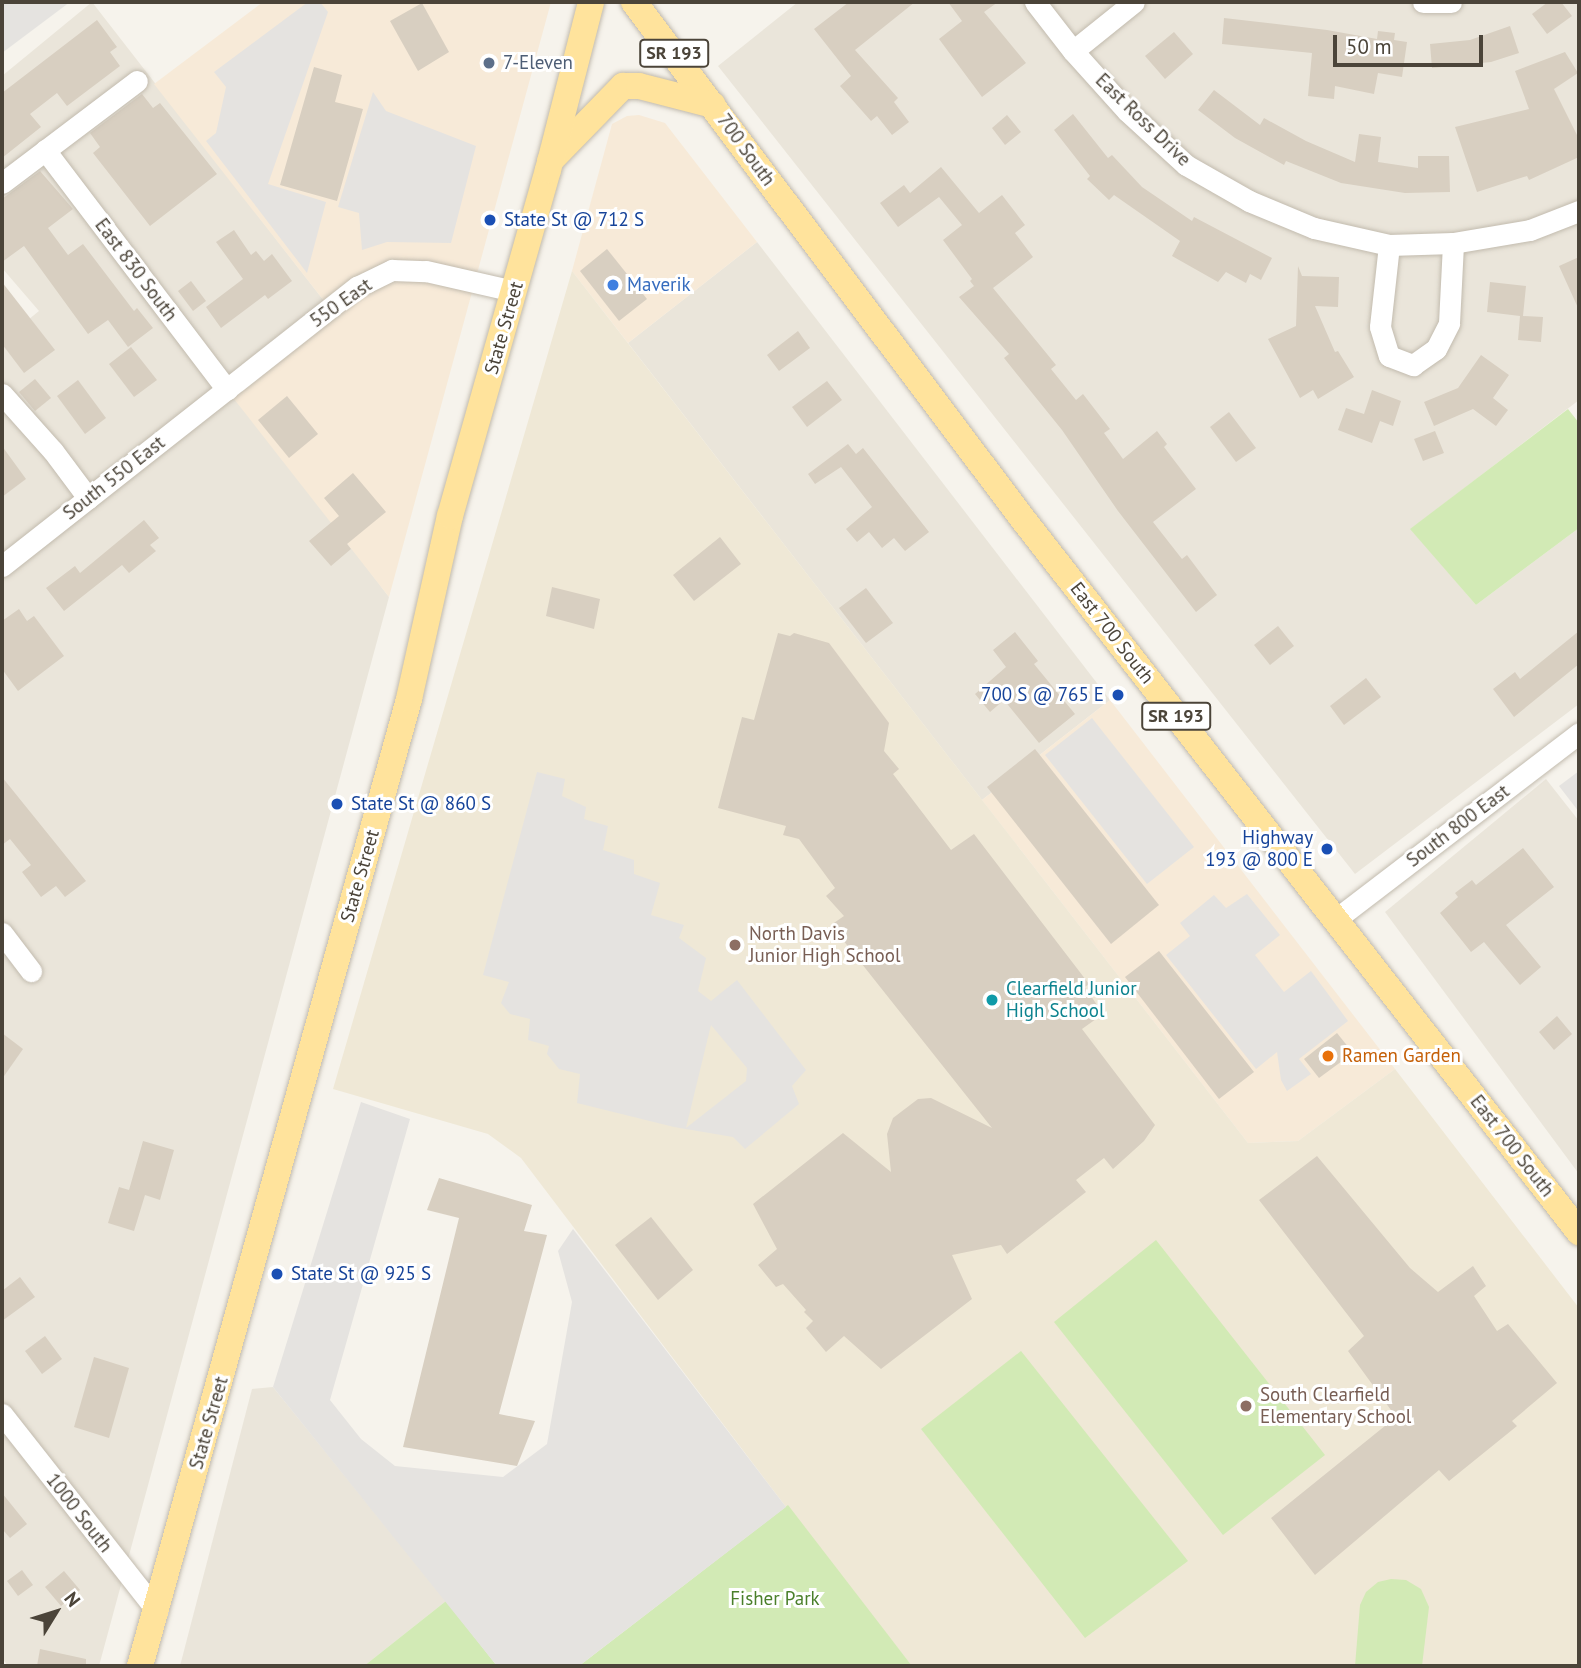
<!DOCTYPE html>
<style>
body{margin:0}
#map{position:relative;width:1581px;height:1668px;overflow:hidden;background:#f6f3ec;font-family:"PT Sans",sans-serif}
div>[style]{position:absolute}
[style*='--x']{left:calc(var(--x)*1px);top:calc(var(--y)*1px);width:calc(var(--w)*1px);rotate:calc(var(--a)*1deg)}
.residential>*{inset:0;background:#eae5da}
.commercial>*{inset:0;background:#f7ead8}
.education>*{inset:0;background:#efe8d6}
.green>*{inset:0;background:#d2eab5}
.parking>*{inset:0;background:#e5e3e0}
.building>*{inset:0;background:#d8cfc1}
.roads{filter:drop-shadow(0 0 2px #c2bbae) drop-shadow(0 0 2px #c2bbae)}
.minor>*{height:21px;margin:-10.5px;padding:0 10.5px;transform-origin:10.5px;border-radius:10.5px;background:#fff}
.major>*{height:26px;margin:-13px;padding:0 13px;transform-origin:13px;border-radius:13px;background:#ffe39c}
.dots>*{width:19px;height:19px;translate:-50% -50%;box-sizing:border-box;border:4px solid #fff;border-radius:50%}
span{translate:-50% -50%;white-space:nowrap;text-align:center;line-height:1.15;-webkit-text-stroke:6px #fff;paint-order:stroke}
.shield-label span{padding:2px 5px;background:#fff;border:2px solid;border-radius:5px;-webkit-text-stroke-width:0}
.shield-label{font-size:18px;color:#4b4439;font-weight:700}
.service-label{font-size:19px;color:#4e5e75}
.left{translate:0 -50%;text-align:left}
.street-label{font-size:19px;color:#4b4439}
.transit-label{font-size:19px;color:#164399}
.right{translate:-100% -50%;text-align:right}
.shop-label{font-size:19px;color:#366cbe}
.education-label{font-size:19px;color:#785e54}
.culture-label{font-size:19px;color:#0d838f}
.food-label{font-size:19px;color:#c56008}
.park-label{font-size:19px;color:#4a7f2a}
.frame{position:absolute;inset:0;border:4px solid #4b4439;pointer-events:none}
.north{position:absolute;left:21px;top:1577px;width:70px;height:70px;-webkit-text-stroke:5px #fff;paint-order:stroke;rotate:52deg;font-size:19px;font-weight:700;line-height:28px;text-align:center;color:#4b4439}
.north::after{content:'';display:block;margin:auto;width:24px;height:32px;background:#4b4439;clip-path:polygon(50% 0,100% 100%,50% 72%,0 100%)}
.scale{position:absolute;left:1333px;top:35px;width:150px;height:32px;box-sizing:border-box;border:4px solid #4b4439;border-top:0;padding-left:9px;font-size:21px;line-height:24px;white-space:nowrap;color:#4b4439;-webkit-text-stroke:5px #fff;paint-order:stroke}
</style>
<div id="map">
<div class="residential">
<div style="clip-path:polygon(92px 2px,328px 306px,227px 384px,389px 597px,99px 1666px,8px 1666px,2px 1658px,2px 341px,39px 311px,2px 268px,2px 76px)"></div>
<div style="clip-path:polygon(798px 2px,1579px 2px,1579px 400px,1411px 529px,1476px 605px,1579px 528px,1579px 704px,1355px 874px,718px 66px)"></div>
<div style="clip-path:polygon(757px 242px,1110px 700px,982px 800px,628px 343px)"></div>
<div style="clip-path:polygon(1546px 779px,1579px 821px,1579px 1174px,1385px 912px)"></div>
<div style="clip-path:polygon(273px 1387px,446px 1601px,364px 1666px,180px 1666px,252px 1389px)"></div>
</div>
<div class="commercial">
<div style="clip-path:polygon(263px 2px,551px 2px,389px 597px,227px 390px,328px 306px,154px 84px)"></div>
<div style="clip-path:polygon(639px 115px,665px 123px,757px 242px,628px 343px,572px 271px,612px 124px,627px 116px)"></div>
<div style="clip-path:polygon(1110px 700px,1395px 1069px,1298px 1141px,1248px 1143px,982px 800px)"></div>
</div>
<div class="education">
<div style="clip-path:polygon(572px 271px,1248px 1143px,1298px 1141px,1395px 1069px,1579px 1308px,1579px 1666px,912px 1666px,786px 1507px,521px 1158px,488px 1134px,333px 1089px)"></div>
</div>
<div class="green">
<div style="clip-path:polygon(1568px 409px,1579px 423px,1579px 528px,1476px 605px,1410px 529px)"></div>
<div style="clip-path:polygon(1156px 1240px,1325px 1455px,1223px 1535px,1054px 1322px)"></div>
<div style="clip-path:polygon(1021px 1351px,1188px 1561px,1085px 1638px,921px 1429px)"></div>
<div style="clip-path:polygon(788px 1505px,912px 1666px,579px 1666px)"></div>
<div style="clip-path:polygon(1391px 1579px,1406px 1580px,1421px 1589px,1429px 1607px,1422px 1666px,1355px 1666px,1360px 1605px,1366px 1592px,1378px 1582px)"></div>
<div style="clip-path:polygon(446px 1601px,497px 1666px,364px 1666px)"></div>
</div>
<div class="parking">
<div style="clip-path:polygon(3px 2px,70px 2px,2px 53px)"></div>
<div style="clip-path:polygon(308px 2px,320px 2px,328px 12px,268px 184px,326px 202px,307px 273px,206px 141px,216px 133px,226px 87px,214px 72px)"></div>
<div style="clip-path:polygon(373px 92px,386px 111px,476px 146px,451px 243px,387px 242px,362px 250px,359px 213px,338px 207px)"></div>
<div style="clip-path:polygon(1092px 718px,1194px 847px,1147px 884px,1045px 755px)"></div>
<div style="clip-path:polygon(1579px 771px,1579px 812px,1559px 786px)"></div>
<div style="clip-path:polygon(evenodd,537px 772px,565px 779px,562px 796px,586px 807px,584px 819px,608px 826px,603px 850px,634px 860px,634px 874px,660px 883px,651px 915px,684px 925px,679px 938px,706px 958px,698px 991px,711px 1001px,737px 980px,806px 1070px,792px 1086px,799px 1104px,745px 1149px,733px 1137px,674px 1127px,577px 1103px,580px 1074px,559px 1069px,547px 1054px,549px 1046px,528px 1040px,530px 1019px,510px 1014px,501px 1003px,509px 982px,483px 975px,537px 772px,711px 1025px,747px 1068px,746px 1081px,686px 1128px,711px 1025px)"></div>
<div style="clip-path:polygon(1247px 894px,1280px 935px,1255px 955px,1284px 992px,1311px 971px,1348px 1021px,1299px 1059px,1311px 1074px,1287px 1091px,1281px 1080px,1277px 1052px,1256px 1069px,1166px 955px,1190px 936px,1180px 923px,1214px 895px,1226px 908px)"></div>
<div style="clip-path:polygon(361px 1102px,410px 1119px,330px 1400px,361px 1439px,395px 1466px,503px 1477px,547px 1444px,572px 1302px,558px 1251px,573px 1229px,786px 1507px,579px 1666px,497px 1666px,273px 1387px)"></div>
</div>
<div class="building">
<div style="clip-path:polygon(849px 2px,915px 2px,855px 50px,898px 98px,894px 102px,909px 122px,892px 135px,877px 116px,871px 121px,840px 86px,851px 76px,814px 29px)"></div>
<div style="clip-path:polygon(948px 2px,998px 2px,984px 12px,1026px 63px,982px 97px,939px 39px,962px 21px)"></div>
<div style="clip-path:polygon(1548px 2px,1561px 2px,1572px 16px,1547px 34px,1532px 14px)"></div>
<div style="clip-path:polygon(422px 3px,449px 52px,418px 71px,390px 21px)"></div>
<div style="clip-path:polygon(1224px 18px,1327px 30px,1377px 39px,1378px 31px,1395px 33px,1394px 40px,1407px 42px,1402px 77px,1378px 73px,1374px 94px,1335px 86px,1334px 99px,1308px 96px,1312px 53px,1222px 44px)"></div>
<div style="clip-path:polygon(97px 20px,117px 47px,110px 52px,120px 66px,67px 106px,57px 93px,30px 114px,41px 127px,2px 158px,2px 93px)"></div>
<div style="clip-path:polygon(1510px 26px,1519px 53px,1491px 62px,1432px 68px,1430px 44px,1470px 40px)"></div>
<div style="clip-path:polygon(1174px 32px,1193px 54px,1165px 79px,1145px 56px)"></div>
<div style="clip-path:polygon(1565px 52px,1578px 73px,1554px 89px,1579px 139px,1579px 157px,1529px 180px,1527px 176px,1477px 192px,1455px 127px,1529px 109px,1515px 71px)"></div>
<div style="clip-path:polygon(314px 67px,342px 75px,335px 102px,363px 109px,337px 201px,280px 185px)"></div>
<div style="clip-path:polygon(1214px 90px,1260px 125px,1264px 118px,1306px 141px,1355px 162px,1359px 134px,1381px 137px,1378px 162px,1418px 168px,1418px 156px,1449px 156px,1450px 192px,1405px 193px,1341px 183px,1286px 161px,1284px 165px,1235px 138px,1198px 110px)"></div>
<div style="clip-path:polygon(142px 94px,153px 108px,160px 103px,217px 174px,150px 226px,93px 153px,100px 147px,90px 133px)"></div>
<div style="clip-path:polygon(1073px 114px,1108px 158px,1112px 155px,1142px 187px,1192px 221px,1194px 217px,1272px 258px,1261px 280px,1250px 274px,1246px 283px,1226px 272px,1218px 282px,1172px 256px,1180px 241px,1114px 195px,1109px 200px,1087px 179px,1090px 176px,1054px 130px)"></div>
<div style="clip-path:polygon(1007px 115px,1021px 132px,1005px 145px,992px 128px)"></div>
<div style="clip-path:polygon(941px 167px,979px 213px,1002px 195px,1025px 225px,1015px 233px,1033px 257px,993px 288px,1056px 365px,1051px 369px,1076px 400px,1083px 394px,1110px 429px,1104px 433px,1123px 459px,1157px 431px,1167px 444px,1164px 447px,1196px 489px,1153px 522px,1182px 559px,1187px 555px,1217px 595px,1196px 612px,1118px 511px,1062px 430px,1004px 358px,1009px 354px,959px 297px,974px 286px,970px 281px,972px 279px,943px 240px,962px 225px,939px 197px,898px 227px,880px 203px,904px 185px,910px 193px)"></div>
<div style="clip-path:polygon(40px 171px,73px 209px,48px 228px,68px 255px,83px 244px,134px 311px,137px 308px,153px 328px,128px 347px,108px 320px,88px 334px,24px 246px,2px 262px,2px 199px)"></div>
<div style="clip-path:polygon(234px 230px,251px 255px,256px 251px,264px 261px,272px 254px,292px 281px,268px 299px,265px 295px,221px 328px,206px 307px,243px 279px,216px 242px)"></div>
<div style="clip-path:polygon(607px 249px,647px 299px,619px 321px,580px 271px)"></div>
<div style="clip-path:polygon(1579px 257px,1579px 310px,1559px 266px)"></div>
<div style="clip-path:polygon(1298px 266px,1302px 276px,1339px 277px,1338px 307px,1315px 306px,1335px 352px,1338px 351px,1354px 377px,1318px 399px,1313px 390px,1300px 398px,1268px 339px,1296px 326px)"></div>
<div style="clip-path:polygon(191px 281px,206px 301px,193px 311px,178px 291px)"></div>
<div style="clip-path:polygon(2px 282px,55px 350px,24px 373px,2px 344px)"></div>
<div style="clip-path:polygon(1490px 282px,1526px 286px,1523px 316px,1543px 317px,1541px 342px,1518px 340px,1520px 316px,1487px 312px)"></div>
<div style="clip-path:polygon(798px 331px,810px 348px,779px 371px,767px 355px)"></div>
<div style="clip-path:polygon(131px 347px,157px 380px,134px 397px,109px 364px)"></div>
<div style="clip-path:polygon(1481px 355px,1509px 375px,1493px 398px,1508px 410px,1496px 426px,1473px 409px,1434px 426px,1424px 402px,1458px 388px)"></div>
<div style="clip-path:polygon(35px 379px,51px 398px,35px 411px,19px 392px)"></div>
<div style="clip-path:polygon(78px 380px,106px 418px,85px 434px,57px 396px)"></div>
<div style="clip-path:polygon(827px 381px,842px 400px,807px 427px,792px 407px)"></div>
<div style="clip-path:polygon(1372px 390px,1401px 401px,1393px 426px,1380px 421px,1372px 443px,1338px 430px,1346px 408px,1364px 414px)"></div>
<div style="clip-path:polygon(287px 396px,318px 434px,289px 458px,258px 420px)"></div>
<div style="clip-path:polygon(1229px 412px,1256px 448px,1236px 462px,1210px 427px)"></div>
<div style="clip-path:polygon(1435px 431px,1444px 453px,1423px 461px,1414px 439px)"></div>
<div style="clip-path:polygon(848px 444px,856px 454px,863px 448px,929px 532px,905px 551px,894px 538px,882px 548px,869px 532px,857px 542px,846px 529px,872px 507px,841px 467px,815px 484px,808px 474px)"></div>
<div style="clip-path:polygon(2px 446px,26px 479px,2px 497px)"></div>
<div style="clip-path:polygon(353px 473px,386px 512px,347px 544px,351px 549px,331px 566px,309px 541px,339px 516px,324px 498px)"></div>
<div style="clip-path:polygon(144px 520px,159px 538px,150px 545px,156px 551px,129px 573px,122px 565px,64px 611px,46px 588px,75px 566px,80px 573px)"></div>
<div style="clip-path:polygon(720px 537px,741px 564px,694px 601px,673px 575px)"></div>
<div style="clip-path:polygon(552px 587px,600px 599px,594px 629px,546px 616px)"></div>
<div style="clip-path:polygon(866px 588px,893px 623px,866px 643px,839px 608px)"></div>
<div style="clip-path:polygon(19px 609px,27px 621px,34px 616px,64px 656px,18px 691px,2px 669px,2px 621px)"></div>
<div style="clip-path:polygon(1278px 626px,1294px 646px,1270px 665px,1254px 645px)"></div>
<div style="clip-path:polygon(1579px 631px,1579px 664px,1514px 717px,1493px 689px,1515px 672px,1520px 679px)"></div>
<div style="clip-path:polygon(1015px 632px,1038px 661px,1034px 664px,1075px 714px,1039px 743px,1004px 700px,990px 712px,975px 694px,1006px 667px,993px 650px)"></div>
<div style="clip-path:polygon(778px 633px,790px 636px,794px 633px,829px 643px,889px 723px,884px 751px,899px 769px,893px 774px,951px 850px,974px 834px,1089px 984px,1085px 987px,1103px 1014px,1082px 1029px,1155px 1125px,1144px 1141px,1113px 1169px,1104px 1158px,1076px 1180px,1086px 1192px,1007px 1254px,1001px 1245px,952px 1255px,972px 1299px,881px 1369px,844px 1336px,826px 1352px,806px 1328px,813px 1321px,804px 1312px,806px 1310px,783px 1284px,776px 1287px,758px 1265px,777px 1249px,753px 1204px,843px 1133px,891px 1172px,887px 1134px,893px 1118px,918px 1099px,931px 1098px,992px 1128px,831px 925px,844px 916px,826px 896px,835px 888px,799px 839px,783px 835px,786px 826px,718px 808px,742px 717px,754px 720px)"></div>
<div style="clip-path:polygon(1366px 678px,1381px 697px,1344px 725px,1330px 706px)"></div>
<div style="clip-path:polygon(1035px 749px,1159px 905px,1111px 944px,987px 787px)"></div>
<div style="clip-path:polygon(2px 777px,86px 881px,65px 897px,56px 886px,41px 897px,22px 872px,31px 865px,10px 839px,2px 845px)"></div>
<div style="clip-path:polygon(1523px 848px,1554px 887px,1506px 925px,1541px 967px,1520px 985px,1484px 942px,1471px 952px,1440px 913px,1458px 897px,1455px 893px,1472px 880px,1476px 885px)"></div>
<div style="clip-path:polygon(1159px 951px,1254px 1072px,1219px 1099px,1125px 977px)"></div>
<div style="clip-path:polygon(1557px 1016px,1572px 1034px,1554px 1050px,1539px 1032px)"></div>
<div style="clip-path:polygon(2px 1033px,23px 1049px,2px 1079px)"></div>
<div style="clip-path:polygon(1337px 1033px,1353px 1053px,1319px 1078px,1304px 1059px)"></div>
<div style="clip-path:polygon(143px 1141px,174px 1150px,160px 1200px,145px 1195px,134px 1231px,108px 1223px,119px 1187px,129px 1190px)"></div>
<div style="clip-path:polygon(1317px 1156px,1410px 1268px,1438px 1292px,1473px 1266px,1486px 1286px,1474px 1296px,1497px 1331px,1508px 1324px,1557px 1383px,1512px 1421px,1517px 1426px,1449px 1481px,1439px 1470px,1315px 1575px,1271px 1518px,1396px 1417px,1348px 1351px,1364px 1336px,1259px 1200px)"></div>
<div style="clip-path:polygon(439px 1178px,532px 1205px,524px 1231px,547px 1235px,499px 1414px,535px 1421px,517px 1466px,403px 1447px,459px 1218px,427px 1210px)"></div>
<div style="clip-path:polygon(651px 1217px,693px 1270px,658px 1300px,615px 1245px)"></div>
<div style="clip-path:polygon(20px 1277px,35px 1297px,2px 1321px,2px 1291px)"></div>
<div style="clip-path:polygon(45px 1336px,62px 1359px,42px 1374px,25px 1351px)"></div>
<div style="clip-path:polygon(94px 1357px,129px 1368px,109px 1438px,74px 1427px)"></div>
<div style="clip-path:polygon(2px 1493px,27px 1524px,10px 1538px,2px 1529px)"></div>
<div style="clip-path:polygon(22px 1570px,33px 1585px,18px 1596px,7px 1581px)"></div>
<div style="clip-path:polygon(64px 1571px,80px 1590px,61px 1606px,45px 1587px)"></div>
<div style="clip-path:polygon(40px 1649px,86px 1659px,86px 1666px,37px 1666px)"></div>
</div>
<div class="roads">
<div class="minor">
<div style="--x:1035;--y:2;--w:62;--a:52.2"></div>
<div style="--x:1073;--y:51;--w:81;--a:48"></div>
<div style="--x:1127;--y:111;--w:80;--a:42.5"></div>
<div style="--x:1186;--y:165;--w:73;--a:29.7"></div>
<div style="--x:1249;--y:201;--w:70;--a:22.6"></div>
<div style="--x:1314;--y:228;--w:77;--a:12.8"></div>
<div style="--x:1389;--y:245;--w:64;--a:-1.8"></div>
<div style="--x:1453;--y:243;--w:78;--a:-9.6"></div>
<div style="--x:1530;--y:230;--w:53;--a:-21.2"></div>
<div style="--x:1423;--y:2;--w:28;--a:0"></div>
<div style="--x:1073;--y:51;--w:78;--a:-38.8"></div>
<div style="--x:45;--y:150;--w:301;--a:52.8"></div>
<div style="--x:2;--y:183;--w:169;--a:-37.1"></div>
<div style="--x:1389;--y:245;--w:82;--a:96.3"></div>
<div style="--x:1380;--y:327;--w:30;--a:73"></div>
<div style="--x:1389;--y:356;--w:26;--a:21"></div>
<div style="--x:1413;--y:365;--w:28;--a:-35"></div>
<div style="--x:1436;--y:349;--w:29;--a:-63"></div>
<div style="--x:1449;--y:323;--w:80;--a:-87.1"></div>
<div style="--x:2;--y:394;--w:76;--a:48.2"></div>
<div style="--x:53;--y:451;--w:59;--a:53.3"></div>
<div style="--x:2;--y:566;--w:452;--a:-38.2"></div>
<div style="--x:357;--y:287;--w:39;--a:-26"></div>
<div style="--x:392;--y:270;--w:34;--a:2"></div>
<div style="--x:426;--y:271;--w:90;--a:12.8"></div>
<div style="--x:1336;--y:919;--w:306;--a:-37.4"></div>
<div style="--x:2;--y:933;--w:48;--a:52.7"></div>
<div style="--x:2;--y:1414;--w:251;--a:51.8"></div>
</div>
<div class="major">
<div style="--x:634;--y:2;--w:646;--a:53.06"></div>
<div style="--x:1022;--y:518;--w:906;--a:52.04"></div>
<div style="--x:550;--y:161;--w:105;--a:-45.8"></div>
<div style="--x:623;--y:86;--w:16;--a:0"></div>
<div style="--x:639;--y:86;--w:76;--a:14.4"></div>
<div style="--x:140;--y:1666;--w:1004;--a:-74.45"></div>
<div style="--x:409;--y:699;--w:188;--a:-77.4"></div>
<div style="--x:450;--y:516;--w:360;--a:-74.2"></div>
<div style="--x:548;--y:170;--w:173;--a:-75.6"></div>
</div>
</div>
<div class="dots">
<div style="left:489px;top:63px;background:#5c6f8a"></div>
<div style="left:490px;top:220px;background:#1a4fb4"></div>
<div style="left:613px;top:285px;background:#3f7fe0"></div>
<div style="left:1118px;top:695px;background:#1a4fb4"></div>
<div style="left:337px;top:804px;background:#1a4fb4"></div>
<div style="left:1327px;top:849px;background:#1a4fb4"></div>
<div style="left:735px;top:945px;background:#8d6e63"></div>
<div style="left:992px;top:1000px;background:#0f9aa8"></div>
<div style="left:1328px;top:1056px;background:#e8710a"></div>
<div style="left:277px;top:1274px;background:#1a4fb4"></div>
<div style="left:1246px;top:1406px;background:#8d6e63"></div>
</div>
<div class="shield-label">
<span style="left:674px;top:53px">SR 193</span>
<span style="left:1176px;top:716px">SR 193</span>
</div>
<div class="service-label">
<span class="left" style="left:503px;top:63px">7-Eleven</span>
</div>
<div class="street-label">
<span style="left:1143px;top:120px;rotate:44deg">East Ross Drive</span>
<span style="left:746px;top:150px;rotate:54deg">700 South</span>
<span style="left:136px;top:270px;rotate:53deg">East 830 South</span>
<span style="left:341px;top:303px;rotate:-35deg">550 East</span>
<span style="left:504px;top:328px;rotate:-74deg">State Street</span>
<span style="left:114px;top:478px;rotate:-38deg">South 550 East</span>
<span style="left:1112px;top:633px;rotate:52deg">East 700 South</span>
<span style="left:1458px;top:826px;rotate:-37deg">South 800 East</span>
<span style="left:360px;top:876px;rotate:-74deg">State Street</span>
<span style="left:1512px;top:1146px;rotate:52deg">East 700 South</span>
<span style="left:209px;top:1423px;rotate:-74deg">State Street</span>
<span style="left:79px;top:1513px;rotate:52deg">1000 South</span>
</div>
<div class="transit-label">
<span class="left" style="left:504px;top:220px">State St @ 712 S</span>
<span class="right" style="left:1104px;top:695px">700 S @ 765 E</span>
<span class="left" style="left:351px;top:804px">State St @ 860 S</span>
<span class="right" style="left:1313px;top:849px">Highway<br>193 @ 800 E</span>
<span class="left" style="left:291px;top:1274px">State St @ 925 S</span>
</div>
<div class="shop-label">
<span class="left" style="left:627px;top:285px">Maverik</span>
</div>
<div class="education-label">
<span class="left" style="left:749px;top:945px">North Davis<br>Junior High School</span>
<span class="left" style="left:1260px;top:1406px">South Clearfield<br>Elementary School</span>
</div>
<div class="culture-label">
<span class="left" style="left:1006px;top:1000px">Clearfield Junior<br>High School</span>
</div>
<div class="food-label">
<span class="left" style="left:1342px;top:1056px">Ramen Garden</span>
</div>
<div class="park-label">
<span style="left:775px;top:1599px">Fisher Park</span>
</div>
<div class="frame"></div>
<div class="north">N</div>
<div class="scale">50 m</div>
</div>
